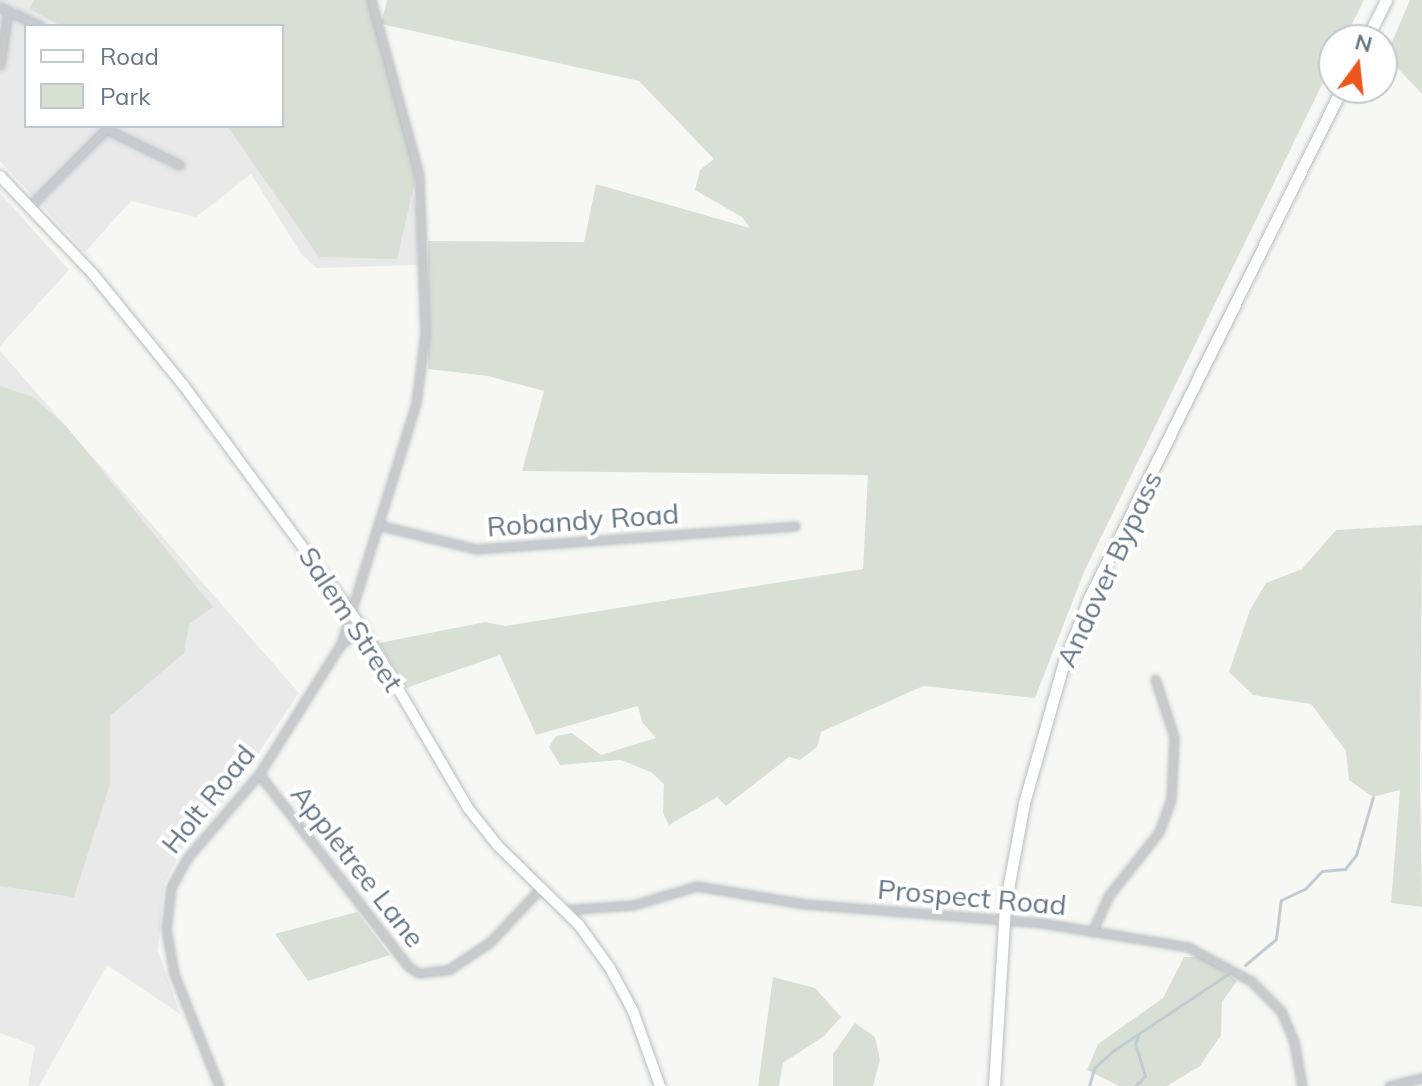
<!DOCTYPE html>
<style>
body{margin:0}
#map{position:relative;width:1422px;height:1086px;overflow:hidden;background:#f7f8f4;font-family:Mulish,sans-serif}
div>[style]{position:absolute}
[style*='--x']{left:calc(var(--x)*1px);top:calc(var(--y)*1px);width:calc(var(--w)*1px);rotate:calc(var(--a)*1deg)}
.built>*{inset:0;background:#e8e9e8}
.green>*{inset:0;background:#d8e0d5}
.stream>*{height:3px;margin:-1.5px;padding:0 1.5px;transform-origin:1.5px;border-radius:1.5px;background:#c1ccd2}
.roads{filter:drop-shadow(0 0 2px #b9bec3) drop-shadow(0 0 2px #b9bec3)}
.street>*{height:7px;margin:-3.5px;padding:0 3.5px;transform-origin:3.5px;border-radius:3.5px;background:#c7cbce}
.secondary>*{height:10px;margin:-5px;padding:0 5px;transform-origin:5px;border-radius:5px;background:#fff}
.primary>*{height:11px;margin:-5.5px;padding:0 5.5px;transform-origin:5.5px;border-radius:5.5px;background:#fff}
span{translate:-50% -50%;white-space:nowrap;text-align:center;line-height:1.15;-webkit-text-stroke:8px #fff;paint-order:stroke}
.street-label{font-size:28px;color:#657787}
.legend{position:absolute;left:24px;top:24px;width:260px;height:104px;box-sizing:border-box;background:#fff;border:2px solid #c1c9cf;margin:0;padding:10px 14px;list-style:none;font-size:24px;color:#657787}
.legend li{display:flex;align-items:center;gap:16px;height:40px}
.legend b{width:40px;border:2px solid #c1c9cf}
.north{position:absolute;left:1318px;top:24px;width:80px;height:80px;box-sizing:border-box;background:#fff;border:2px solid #c1c9cf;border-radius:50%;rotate:15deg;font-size:22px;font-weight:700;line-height:32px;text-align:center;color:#657787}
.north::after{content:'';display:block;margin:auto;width:28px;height:36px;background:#ed561f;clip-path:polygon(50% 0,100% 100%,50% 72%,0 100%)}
</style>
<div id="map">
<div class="built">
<div style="clip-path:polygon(evenodd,0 0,374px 0,369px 21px,417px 210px,417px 265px,317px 268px,302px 255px,251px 174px,196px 217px,131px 201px,85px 252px,0 161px,0 0,26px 26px,282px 26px,282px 126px,26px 126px,26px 26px)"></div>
<div style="clip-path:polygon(0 193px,69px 270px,0 346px)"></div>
<div style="clip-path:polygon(0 351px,299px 693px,233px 791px,184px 845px,164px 885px,158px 951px,180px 1014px,107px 965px,39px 1086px,28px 1086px,35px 1046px,0 1033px)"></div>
</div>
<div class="green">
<div style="clip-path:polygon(34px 0,371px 0,414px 147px,415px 181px,397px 259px,319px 257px,227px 126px,282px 126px,282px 26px,62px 26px,29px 9px)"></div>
<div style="clip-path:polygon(387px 0,1364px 0,1344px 40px,1334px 40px,1334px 60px,1084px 572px,1035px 698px,923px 686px,821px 732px,817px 747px,800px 760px,789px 757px,726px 806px,717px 797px,669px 825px,663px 813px,664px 784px,651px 772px,621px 760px,560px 765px,549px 747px,556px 736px,572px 733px,601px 755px,656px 738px,642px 722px,638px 706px,536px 735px,500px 655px,406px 688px,379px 643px,485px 622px,505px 626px,863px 569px,868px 475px,522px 471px,544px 391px,488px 376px,428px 369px,428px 241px,584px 242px,596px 184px,750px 228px,742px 217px,695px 190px,700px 170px,714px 159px,639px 81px,381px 24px)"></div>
<div style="clip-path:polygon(1410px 0,1422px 0,1422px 94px,1386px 56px)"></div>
<div style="clip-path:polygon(0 386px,33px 397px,66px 426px,213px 607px,189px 624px,184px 653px,110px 716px,110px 784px,74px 897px,0 886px)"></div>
<div style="clip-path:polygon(1422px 525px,1420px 782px,1422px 907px,1391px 903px,1400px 790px,1373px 797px,1349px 780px,1346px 751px,1311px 704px,1253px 695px,1229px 672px,1250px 610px,1266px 583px,1302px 569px,1336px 530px)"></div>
<div style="clip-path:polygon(357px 912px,390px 955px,308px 981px,275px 934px)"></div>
<div style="clip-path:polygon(1184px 957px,1203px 957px,1237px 981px,1222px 1002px,1221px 1035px,1200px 1066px,1167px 1086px,1119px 1086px,1087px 1070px,1098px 1044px,1163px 998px)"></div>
<div style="clip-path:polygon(773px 977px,815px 988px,841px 1017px,824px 1036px,783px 1063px,779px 1086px,758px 1086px)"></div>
<div style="clip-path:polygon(855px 1023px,875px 1037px,880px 1060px,873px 1086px,833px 1086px,833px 1054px)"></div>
</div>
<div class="stream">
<div style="--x:1245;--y:965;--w:40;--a:-40"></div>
<div style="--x:1276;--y:939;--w:39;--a:-83"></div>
<div style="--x:1281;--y:900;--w:26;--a:-25"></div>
<div style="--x:1305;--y:889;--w:25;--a:-47"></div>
<div style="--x:1322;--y:871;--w:23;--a:-5"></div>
<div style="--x:1345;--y:869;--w:18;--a:-52"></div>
<div style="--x:1356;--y:855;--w:60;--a:-73.7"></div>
<div style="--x:1089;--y:1086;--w:19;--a:-74"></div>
<div style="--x:1094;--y:1068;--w:27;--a:-42"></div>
<div style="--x:1114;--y:1050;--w:137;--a:-33.7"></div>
<div style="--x:1135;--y:1086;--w:14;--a:-45"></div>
<div style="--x:1145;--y:1076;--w:34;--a:-107"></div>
<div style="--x:1135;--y:1044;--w:9;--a:-69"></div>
</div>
<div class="roads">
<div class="street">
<div style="--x:0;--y:7;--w:44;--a:25.4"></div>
<div style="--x:0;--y:65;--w:55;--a:-81.6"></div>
<div style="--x:29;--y:207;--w:110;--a:-45.4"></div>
<div style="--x:106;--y:129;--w:82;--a:25.9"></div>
<div style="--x:378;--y:525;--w:101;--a:13.8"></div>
<div style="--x:476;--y:549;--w:320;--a:-4.1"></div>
<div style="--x:341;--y:644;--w:252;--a:-72.7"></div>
<div style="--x:416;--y:403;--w:70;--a:-82.6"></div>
<div style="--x:425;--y:334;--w:159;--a:-92.2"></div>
<div style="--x:419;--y:175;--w:181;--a:-105.3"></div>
<div style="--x:259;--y:774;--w:243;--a:52.2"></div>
<div style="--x:408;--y:966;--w:12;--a:35"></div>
<div style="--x:418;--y:973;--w:30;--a:-6"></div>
<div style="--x:448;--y:970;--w:50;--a:-33.7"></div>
<div style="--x:490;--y:942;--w:73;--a:-46.7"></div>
<div style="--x:562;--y:910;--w:71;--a:-4"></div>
<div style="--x:633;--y:905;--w:67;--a:-16.5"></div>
<div style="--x:697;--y:886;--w:109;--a:9.5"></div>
<div style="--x:805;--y:904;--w:238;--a:4.6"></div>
<div style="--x:1042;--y:923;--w:148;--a:9.3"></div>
<div style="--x:1188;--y:947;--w:72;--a:28.4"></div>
<div style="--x:1251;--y:981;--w:42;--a:45"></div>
<div style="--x:1281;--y:1011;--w:34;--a:67"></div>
<div style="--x:1294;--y:1042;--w:45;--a:79.7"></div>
<div style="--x:1092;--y:932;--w:41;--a:-65.3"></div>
<div style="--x:1109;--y:895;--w:80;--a:-51.6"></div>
<div style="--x:1159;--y:832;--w:35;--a:-70"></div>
<div style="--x:1171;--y:799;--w:62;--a:-87.2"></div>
<div style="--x:1174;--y:737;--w:61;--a:-108.1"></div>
<div style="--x:219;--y:1086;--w:121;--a:-111.9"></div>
<div style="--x:174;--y:974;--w:46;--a:-100.1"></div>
<div style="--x:166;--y:929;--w:42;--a:-83.2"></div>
<div style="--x:171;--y:887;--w:33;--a:-61"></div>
<div style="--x:187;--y:858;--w:111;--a:-49.4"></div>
<div style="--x:259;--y:774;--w:154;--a:-57.8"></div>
<div style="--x:341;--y:644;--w:27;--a:-34"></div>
<div style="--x:1389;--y:1086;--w:34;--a:-14"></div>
</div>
<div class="secondary">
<div style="--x:0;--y:176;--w:135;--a:46.5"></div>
<div style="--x:93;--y:274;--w:144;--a:50.9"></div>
<div style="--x:184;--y:386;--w:302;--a:53.6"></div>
<div style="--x:363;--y:629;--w:208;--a:59.6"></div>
<div style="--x:468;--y:808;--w:48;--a:51.7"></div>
<div style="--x:498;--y:846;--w:113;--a:44.3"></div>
<div style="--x:579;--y:925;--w:53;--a:54.2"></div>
<div style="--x:610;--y:968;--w:49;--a:61.9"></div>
<div style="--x:633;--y:1011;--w:80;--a:70.2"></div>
</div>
<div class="primary">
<div style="--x:1366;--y:40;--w:45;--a:-63.4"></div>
<div style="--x:994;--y:1086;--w:181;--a:-86.5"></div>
<div style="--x:1005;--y:905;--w:104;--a:-79.4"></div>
<div style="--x:1024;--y:803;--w:143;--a:-74.2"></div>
<div style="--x:1063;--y:665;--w:72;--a:-68.8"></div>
<div style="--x:1089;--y:598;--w:569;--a:-63.61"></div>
</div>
</div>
<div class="street-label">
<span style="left:583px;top:520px;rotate:-4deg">Robandy Road</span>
<span style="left:1109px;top:569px;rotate:-65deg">Andover Bypass</span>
<span style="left:351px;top:619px;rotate:57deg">Salem Street</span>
<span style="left:208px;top:799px;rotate:-51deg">Holt Road</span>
<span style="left:358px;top:866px;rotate:52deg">Appletree Lane</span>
<span style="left:972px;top:897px;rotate:5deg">Prospect Road</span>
</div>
<ul class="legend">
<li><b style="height:10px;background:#fff"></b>Road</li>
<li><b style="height:22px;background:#d8e0d5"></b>Park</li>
</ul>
<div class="north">N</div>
</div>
